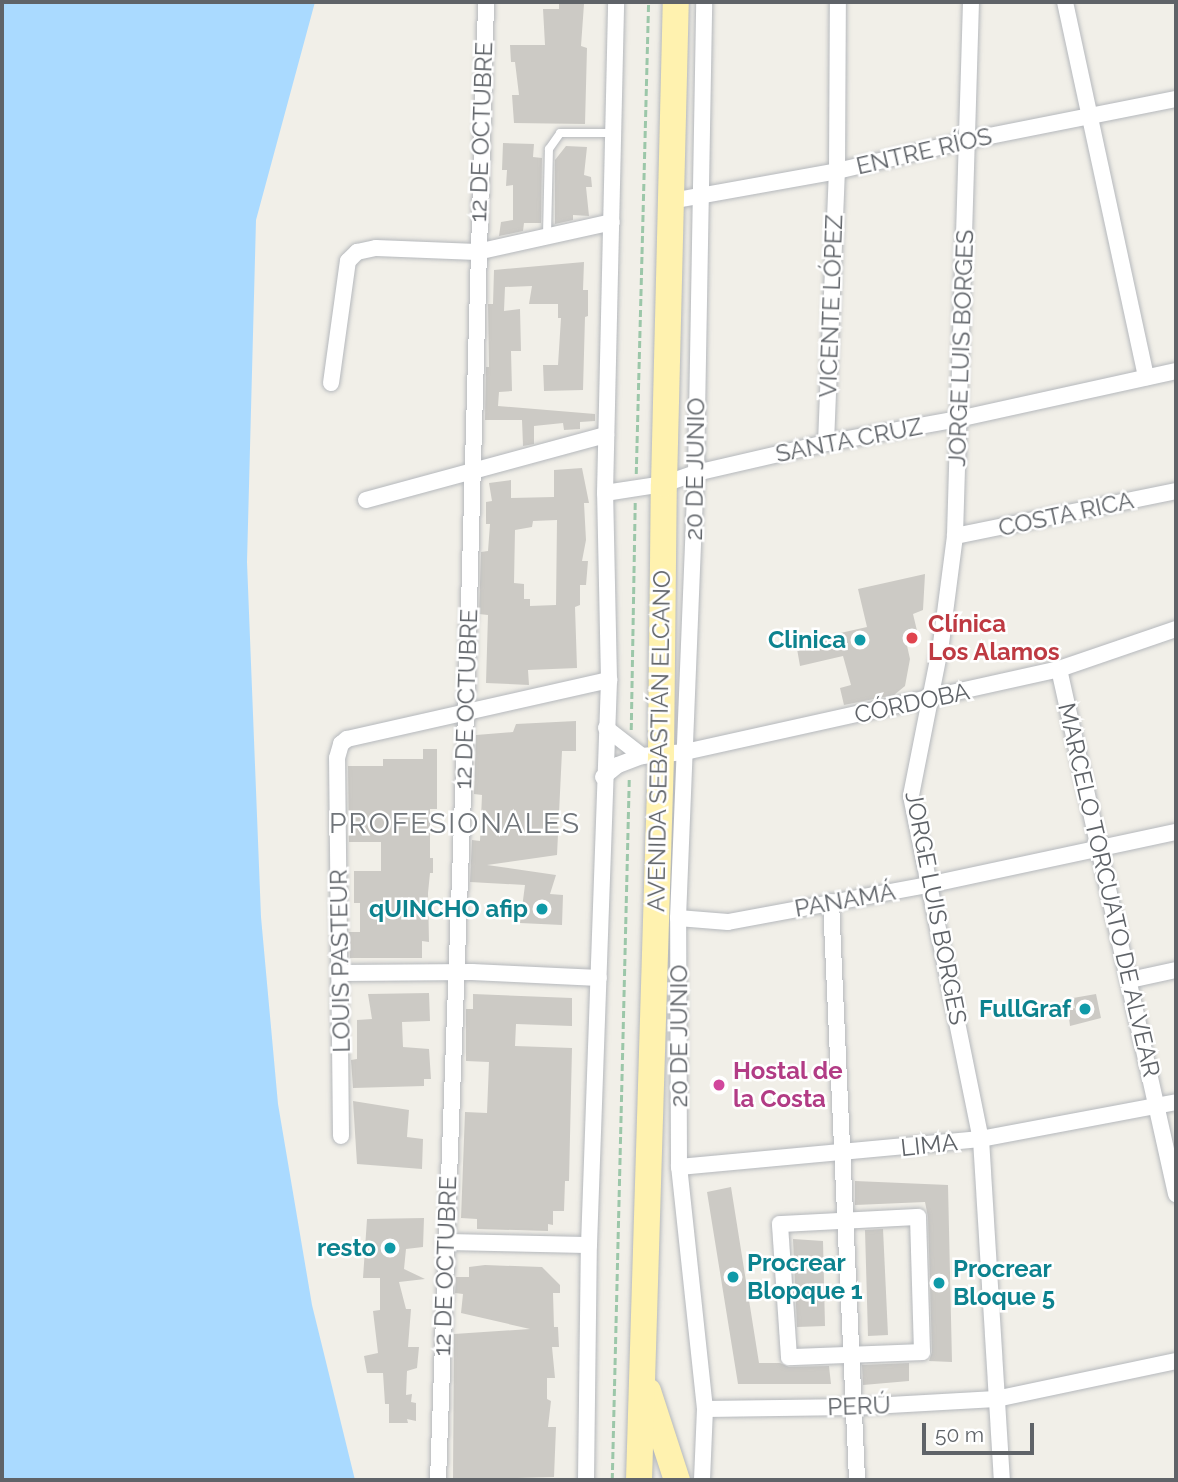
<!DOCTYPE html>
<meta charset="utf-8">
<style>
body{margin:0}
#map{position:relative;width:1178px;height:1482px;overflow:hidden;background:#f1efe8;font-family:Raleway,sans-serif}
div>[style]{position:absolute}
[style*='--x']{left:calc(var(--x)*1px);top:calc(var(--y)*1px);width:calc(var(--w)*1px);rotate:calc(var(--a)*1deg)}
.water>*{inset:0;background:#aadaff}
.building>*{inset:0;background:#cccac5}
.path>*{height:2.5px;margin-top:-1.25px;transform-origin:0;background:repeating-linear-gradient(90deg,#9cc7a9 0 7px,transparent 0 10.5px)}
.roads{filter:drop-shadow(0 0 2px #b5b8bc) drop-shadow(0 0 2px #b5b8bc)}
.lane>*{height:8px;margin:-4px;padding:0 4px;transform-origin:4px;border-radius:4px;background:#fff}
.street>*{height:16px;margin:-8px;padding:0 8px;transform-origin:8px;border-radius:8px;background:#fff}
.primary>*{height:26px;margin:-13px;padding:0 13px;transform-origin:13px;border-radius:13px;background:#fff2af}
.dots>*{width:19px;height:19px;translate:-50% -50%;box-sizing:border-box;border:4px solid #fff;border-radius:50%}
span{translate:-50% -50%;white-space:nowrap;text-align:center;line-height:1.15;-webkit-text-stroke:5px #fff;paint-order:stroke}
.street-label{font-size:24px;color:#5f6368}
.health-label{font-size:24px;color:#be3a42;font-weight:700}
.left{translate:0 -50%;text-align:left}
.culture-label{font-size:24px;color:#0d838f;font-weight:700}
.right{translate:-100% -50%;text-align:right}
.hotel-label{font-size:24px;color:#b23c85;font-weight:700}
.quarter-label{font-size:28px;color:#70757a;letter-spacing:2px}
.frame{position:absolute;inset:0;border:4px solid #5f6368;pointer-events:none}
.scale{position:absolute;left:922px;top:1423px;width:112px;height:32px;box-sizing:border-box;border:4px solid #5f6368;border-top:0;padding-left:9px;font-size:21px;line-height:24px;white-space:nowrap;color:#5f6368;-webkit-text-stroke:5px #fff;paint-order:stroke}
</style>
<div id="map">
<div class="water">
<div style="clip-path:polygon(2px 2px,315px 2px,256px 220px,247px 562px,261px 917px,278px 1104px,312px 1305px,355px 1480px,2px 1480px)"></div>
</div>
<div class="building">
<div style="clip-path:polygon(559px 2px,584px 4px,581px 46px,587px 48px,585px 124px,514px 123px,512px 95px,519px 95px,515px 62px,511px 62px,510px 45px,545px 45px,543px 9px,559px 9px)"></div>
<div style="clip-path:polygon(503px 143px,534px 144px,533px 157px,542px 158px,541px 223px,524px 223px,523px 231px,499px 236px,501px 222px,513px 220px,513px 185px,506px 186px,507px 170px,502px 170px)"></div>
<div style="clip-path:polygon(566px 146px,587px 147px,584px 175px,591px 177px,592px 187px,586px 187px,589px 216px,573px 215px,573px 220px,555px 224px,555px 160px)"></div>
<div style="clip-path:polygon(584px 262px,583px 290px,588px 290px,588px 316px,585px 317px,583px 390px,544px 391px,543px 365px,558px 365px,561px 318px,558px 318px,558px 304px,529px 304px,532px 286px,505px 287px,504px 311px,520px 309px,521px 351px,511px 351px,512px 391px,499px 392px,498px 406px,595px 414px,595px 421px,580px 422px,580px 429px,564px 430px,563px 423px,534px 426px,534px 444px,523px 446px,522px 420px,485px 420px,486px 367px,489px 367px,488px 304px,493px 304px,494px 270px)"></div>
<div style="clip-path:polygon(evenodd,582px 468px,589px 503px,584px 503px,586px 540px,582px 561px,588px 561px,586px 585px,580px 585px,580px 605px,575px 607px,577px 668px,528px 670px,529px 685px,486px 683px,488px 615px,479px 614px,481px 552px,488px 551px,490px 524px,486px 524px,486px 502px,492px 501px,489px 483px,511px 480px,511px 498px,554px 497px,554px 470px,582px 468px,557px 520px,556px 605px,530px 606px,530px 599px,524px 599px,524px 584px,514px 583px,515px 530px,532px 527px,533px 521px,557px 520px)"></div>
<div style="clip-path:polygon(925px 574px,923px 610px,913px 614px,919px 639px,906px 641px,910px 659px,905px 686px,894px 695px,844px 705px,840px 688px,851px 685px,843px 656px,800px 666px,796px 643px,867px 627px,858px 589px)"></div>
<div style="clip-path:polygon(576px 721px,576px 751px,562px 751px,557px 855px,487px 865px,556px 875px,550px 894px,563px 895px,562px 925px,520px 923px,525px 885px,470px 882px,472px 840px,480px 841px,482px 795px,474px 794px,476px 735px,513px 732px,516px 724px)"></div>
<div style="clip-path:polygon(423px 749px,437px 749px,437px 809px,430px 809px,430px 858px,433px 858px,433px 873px,430px 873px,428px 893px,429px 942px,422px 941px,422px 958px,350px 958px,349px 932px,360px 932px,360px 903px,354px 903px,354px 871px,381px 871px,381px 842px,349px 842px,348px 766px,383px 766px,383px 759px,423px 759px)"></div>
<div style="clip-path:polygon(429px 993px,430px 1021px,402px 1022px,403px 1047px,429px 1049px,431px 1079px,424px 1079px,424px 1086px,353px 1088px,351px 1060px,357px 1059px,357px 1020px,372px 1019px,368px 994px)"></div>
<div style="clip-path:polygon(473px 994px,572px 998px,572px 1026px,516px 1024px,515px 1046px,572px 1048px,569px 1181px,565px 1181px,564px 1211px,553px 1211px,553px 1225px,548px 1224px,548px 1231px,477px 1229px,477px 1219px,461px 1218px,465px 1112px,487px 1113px,489px 1062px,466px 1061px,466px 1009px,473px 1009px)"></div>
<div style="clip-path:polygon(1096px 994px,1101px 1018px,1070px 1026px,1068px 1010px,1075px 1008px,1073px 998px)"></div>
<div style="clip-path:polygon(353px 1101px,409px 1110px,407px 1137px,423px 1139px,422px 1169px,357px 1164px)"></div>
<div style="clip-path:polygon(855px 1181px,948px 1185px,952px 1362px,929px 1361px,932px 1352px,928px 1217px,925px 1202px,855px 1205px)"></div>
<div style="clip-path:polygon(731px 1187px,759px 1363px,780px 1363px,789px 1367px,829px 1366px,831px 1384px,738px 1384px,707px 1192px)"></div>
<div style="clip-path:polygon(424px 1218px,423px 1247px,406px 1249px,404px 1269px,425px 1279px,399px 1282px,406px 1309px,411px 1309px,408px 1347px,419px 1347px,417px 1368px,407px 1371px,406px 1395px,412px 1394px,411px 1402px,416px 1403px,416px 1421px,407px 1419px,408px 1423px,389px 1423px,389px 1404px,385px 1404px,383px 1373px,367px 1373px,364px 1356px,378px 1353px,373px 1311px,380px 1310px,380px 1278px,363px 1278px,367px 1219px)"></div>
<div style="clip-path:polygon(883px 1229px,888px 1335px,868px 1336px,865px 1230px)"></div>
<div style="clip-path:polygon(793px 1239px,823px 1241px,825px 1326px,797px 1327px)"></div>
<div style="clip-path:polygon(485px 1265px,542px 1267px,560px 1285px,560px 1293px,553px 1293px,554px 1327px,558px 1327px,559px 1347px,552px 1347px,555px 1378px,547px 1378px,547px 1399px,551px 1401px,548px 1427px,556px 1427px,554px 1477px,453px 1480px,454px 1334px,530px 1329px,461px 1313px,463px 1294px,455px 1293px,456px 1277px,469px 1277px,469px 1267px)"></div>
<div style="clip-path:polygon(909px 1363px,909px 1381px,863px 1385px,862px 1365px)"></div>
</div>
<div class="path">
<div style="--x:636;--y:474;--w:472;--a:-88.5"></div>
<div style="--x:631;--y:730;--w:228;--a:-89"></div>
<div style="--x:612;--y:1480;--w:702;--a:-88.61"></div>
</div>
<div class="roads">
<div class="lane">
<div style="--x:547;--y:235;--w:86;--a:-88.7"></div>
<div style="--x:549;--y:149;--w:19;--a:-55"></div>
<div style="--x:560;--y:133;--w:52;--a:0"></div>
</div>
<div class="street">
<div style="--x:971;--y:2;--w:534;--a:91.72"></div>
<div style="--x:955;--y:536;--w:109;--a:97.4"></div>
<div style="--x:941;--y:644;--w:155;--a:101.2"></div>
<div style="--x:911;--y:796;--w:350;--a:78.5"></div>
<div style="--x:981;--y:1139;--w:342;--a:86.5"></div>
<div style="--x:1065;--y:2;--w:384;--a:77.8"></div>
<div style="--x:671;--y:201;--w:169;--a:-10.2"></div>
<div style="--x:837;--y:171;--w:136;--a:-13.2"></div>
<div style="--x:969;--y:140;--w:211;--a:-11.2"></div>
<div style="--x:331;--y:383;--w:123;--a:-82.1"></div>
<div style="--x:348;--y:261;--w:13;--a:-45"></div>
<div style="--x:357;--y:252;--w:19;--a:-12"></div>
<div style="--x:376;--y:248;--w:101;--a:2.3"></div>
<div style="--x:477;--y:252;--w:138;--a:-12.5"></div>
<div style="--x:826;--y:443;--w:272;--a:-87.7"></div>
<div style="--x:837;--y:171;--w:169;--a:-89.7"></div>
<div style="--x:605;--y:493;--w:60;--a:-8.7"></div>
<div style="--x:664;--y:484;--w:34;--a:-19"></div>
<div style="--x:696;--y:473;--w:133;--a:-13"></div>
<div style="--x:826;--y:443;--w:134;--a:-10.3"></div>
<div style="--x:958;--y:419;--w:223;--a:-12.4"></div>
<div style="--x:366;--y:500;--w:249;--a:-15.2"></div>
<div style="--x:955;--y:536;--w:226;--a:-11.5"></div>
<div style="--x:1059;--y:669;--w:538;--a:77.44"></div>
<div style="--x:606;--y:728;--w:46;--a:37.9"></div>
<div style="--x:642;--y:756;--w:43;--a:-5.3"></div>
<div style="--x:685;--y:752;--w:383;--a:-12.5"></div>
<div style="--x:1059;--y:669;--w:124;--a:-18.9"></div>
<div style="--x:603;--y:777;--w:19;--a:-39"></div>
<div style="--x:618;--y:765;--w:26;--a:-21"></div>
<div style="--x:831;--y:902;--w:579;--a:87.42"></div>
<div style="--x:678;--y:918;--w:50;--a:4.6"></div>
<div style="--x:728;--y:922;--w:203;--a:-10.5"></div>
<div style="--x:928;--y:885;--w:254;--a:-12.1"></div>
<div style="--x:341;--y:973;--w:131;--a:-0.4"></div>
<div style="--x:472;--y:972;--w:127;--a:2.7"></div>
<div style="--x:1130;--y:980;--w:47;--a:-12.3"></div>
<div style="--x:341;--y:1136;--w:378;--a:-90.6"></div>
<div style="--x:337;--y:758;--w:15;--a:-74"></div>
<div style="--x:341;--y:744;--w:8;--a:-40"></div>
<div style="--x:347;--y:739;--w:269;--a:-12.7"></div>
<div style="--x:679;--y:1167;--w:303;--a:-5.3"></div>
<div style="--x:981;--y:1139;--w:198;--a:-10.7"></div>
<div style="--x:918;--y:1217;--w:135;--a:88.3"></div>
<div style="--x:922;--y:1352;--w:133;--a:177.8"></div>
<div style="--x:789;--y:1357;--w:133;--a:-93.9"></div>
<div style="--x:780;--y:1224;--w:138;--a:-2.9"></div>
<div style="--x:445;--y:1242;--w:144;--a:1.2"></div>
<div style="--x:705;--y:1409;--w:149;--a:-0.8"></div>
<div style="--x:854;--y:1407;--w:142;--a:-3.2"></div>
<div style="--x:996;--y:1399;--w:184;--a:-11.9"></div>
<div style="--x:438;--y:1480;--w:770;--a:-87.91"></div>
<div style="--x:466;--y:711;--w:709;--a:-88.38"></div>
<div style="--x:586;--y:1480;--w:235;--a:-89.3"></div>
<div style="--x:589;--y:1245;--w:565;--a:-87.97"></div>
<div style="--x:609;--y:680;--w:187;--a:-91.2"></div>
<div style="--x:605;--y:493;--w:491;--a:-88.7"></div>
<div style="--x:702;--y:1480;--w:71;--a:-87.6"></div>
<div style="--x:705;--y:1409;--w:243;--a:-96.1"></div>
<div style="--x:679;--y:1167;--w:249;--a:-90.2"></div>
<div style="--x:678;--y:918;--w:445;--a:-87.7"></div>
<div style="--x:696;--y:473;--w:471;--a:-89"></div>
</div>
<div class="primary">
<div style="--x:648;--y:1391;--w:94;--a:72"></div>
<div style="--x:639;--y:1480;--w:726;--a:-88.26"></div>
<div style="--x:661;--y:754;--w:270;--a:-89.4"></div>
<div style="--x:664;--y:484;--w:482;--a:-88.6"></div>
</div>
</div>
<div class="dots">
<div style="left:912px;top:638px;background:#e0444e"></div>
<div style="left:860px;top:640px;background:#0f9aa8"></div>
<div style="left:542px;top:909px;background:#0f9aa8"></div>
<div style="left:1085px;top:1009px;background:#0f9aa8"></div>
<div style="left:719px;top:1085px;background:#d1479c"></div>
<div style="left:390px;top:1248px;background:#0f9aa8"></div>
<div style="left:733px;top:1277px;background:#0f9aa8"></div>
<div style="left:939px;top:1283px;background:#0f9aa8"></div>
</div>
<div class="street-label">
<span style="left:481px;top:132px;rotate:-88deg">12 DE OCTUBRE</span>
<span style="left:924px;top:151px;rotate:-13deg">ENTRE RÍOS</span>
<span style="left:831px;top:306px;rotate:-88deg">VICENTE LÓPEZ</span>
<span style="left:961px;top:348px;rotate:-88deg">JORGE LUIS BORGES</span>
<span style="left:849px;top:440px;rotate:-11deg">SANTA CRUZ</span>
<span style="left:695px;top:469px;rotate:-89deg">20 DE JUNIO</span>
<span style="left:1066px;top:514px;rotate:-12deg">COSTA RICA</span>
<span style="left:466px;top:699px;rotate:-88deg">12 DE OCTUBRE</span>
<span style="left:912px;top:703px;rotate:-12deg">CÓRDOBA</span>
<span style="left:659px;top:741px;rotate:-89deg">AVENIDA SEBASTIÁN ELCANO</span>
<span style="left:1109px;top:890px;rotate:77deg">MARCELO TORCUATO DE ALVEAR</span>
<span style="left:845px;top:900px;rotate:-10deg">PANAMÁ</span>
<span style="left:936px;top:908px;rotate:79deg">JORGE LUIS BORGES</span>
<span style="left:340px;top:961px;rotate:-91deg">LOUIS PASTEUR</span>
<span style="left:679px;top:1036px;rotate:-90deg">20 DE JUNIO</span>
<span style="left:929px;top:1145px;rotate:-6deg">LIMA</span>
<span style="left:445px;top:1266px;rotate:-88deg">12 DE OCTUBRE</span>
<span style="left:859px;top:1406px;rotate:-2deg">PERÚ</span>
</div>
<div class="health-label">
<span class="left" style="left:928px;top:638px">Clínica<br>Los Alamos</span>
</div>
<div class="culture-label">
<span class="right" style="left:846px;top:640px">Clinica</span>
<span class="right" style="left:528px;top:909px">qUINCHO afip</span>
<span class="right" style="left:1071px;top:1009px">FullGraf</span>
<span class="right" style="left:376px;top:1248px">resto</span>
<span class="left" style="left:747px;top:1277px">Procrear<br>Blopque 1</span>
<span class="left" style="left:953px;top:1283px">Procrear<br>Bloque 5</span>
</div>
<div class="hotel-label">
<span class="left" style="left:733px;top:1085px">Hostal de<br>la Costa</span>
</div>
<div class="quarter-label">
<span style="left:455px;top:824px">PROFESIONALES</span>
</div>
<div class="frame"></div>
<div class="scale">50 m</div>
</div>
